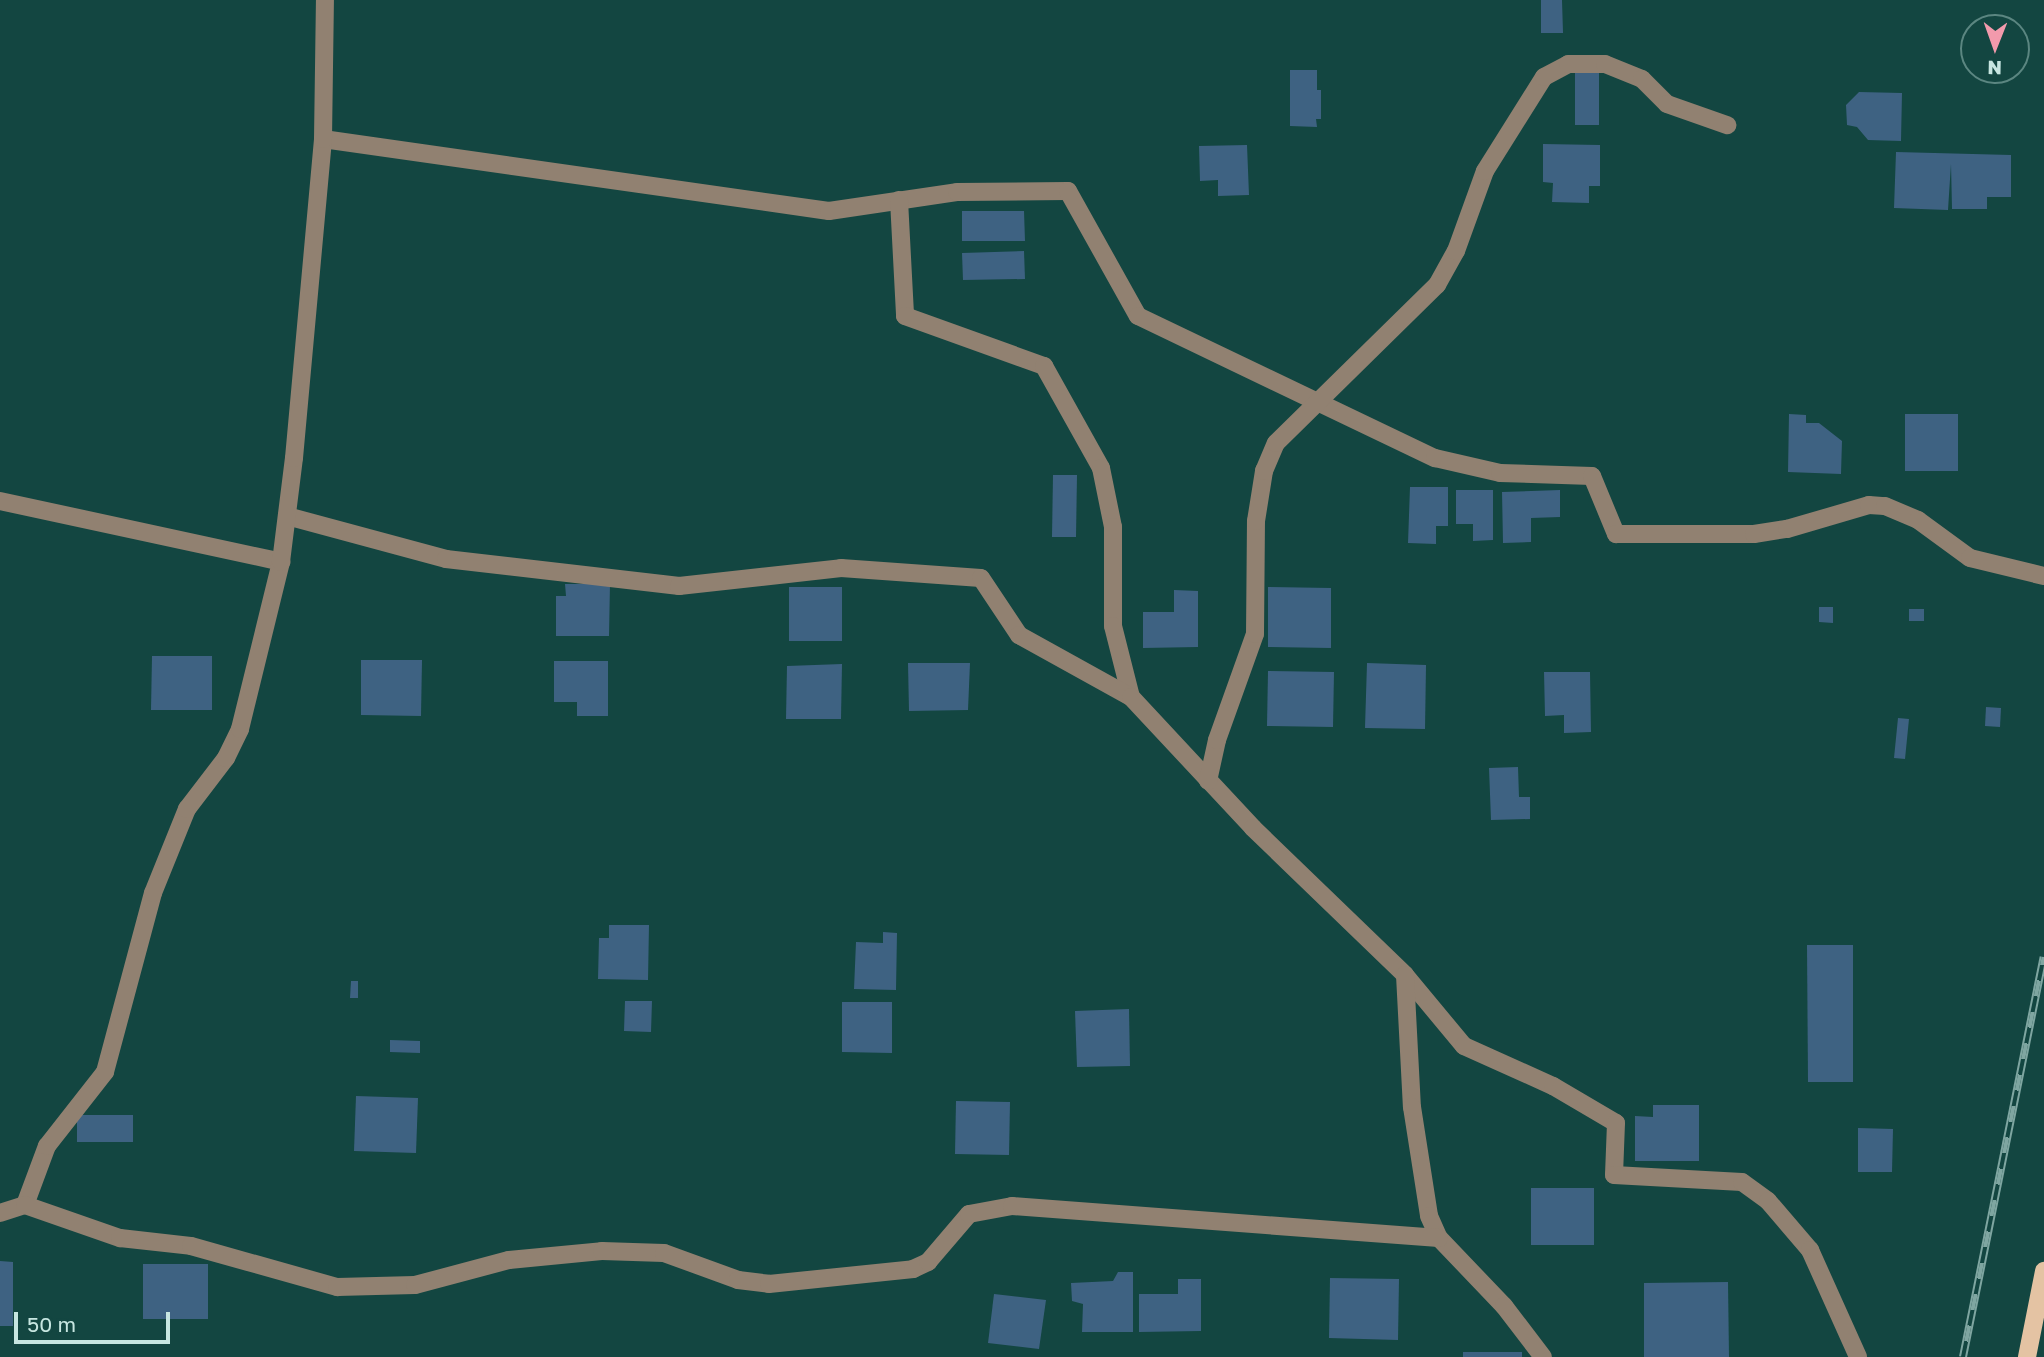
<!DOCTYPE html>
<style>
body{margin:0}
#map{position:relative;width:2044px;height:1357px;overflow:hidden;background:#134641;font-family:"Golos Text",sans-serif}
div>[style]{position:absolute}
[style*='--x']{left:calc(var(--x)*1px);top:calc(var(--y)*1px);width:calc(var(--w)*1px);rotate:calc(var(--a)*1deg)}
.building>*{inset:0;background:#3e6282}
.minor>*{height:18px;margin:-9px;padding:0 9px;transform-origin:9px;border-radius:9px;background:#918171}
.major>*{height:18px;margin:-9px;padding:0 9px;transform-origin:9px;border-radius:9px;background:#e4c3a3}
.rail>*{height:8px;margin-top:-4px;transform-origin:0;background:repeating-linear-gradient(90deg,#134641 0 16px,#7fa6a1 0 32px);box-sizing:border-box;border-block:2px solid #7fa6a1}
span{translate:-50% -50%;white-space:nowrap;text-align:center;line-height:1.15;-webkit-text-stroke:6px #134641;paint-order:stroke}
.north{position:absolute;left:1960px;top:14px;width:70px;height:70px;box-sizing:border-box;background:#134641;border:2px solid #5b8681;border-radius:50%;rotate:181deg;font-size:19px;font-weight:700;line-height:28px;text-align:center;color:#c7e6e1}
.north::after{content:'';display:block;margin:auto;width:24px;height:32px;background:#f29aac;clip-path:polygon(50% 0,100% 100%,50% 72%,0 100%)}
.scale{position:absolute;left:14px;top:1312px;width:156px;height:32px;box-sizing:border-box;border:4px solid #c7e6e1;border-top:0;padding-left:9px;font-size:21px;line-height:24px;white-space:nowrap;color:#c7e6e1;-webkit-text-stroke:5px #134641;paint-order:stroke}
</style>
<div id="map">
<div class="building">
<div style="clip-path:polygon(1541px 0,1562px 0,1563px 33px,1541px 33px)"></div>
<div style="clip-path:polygon(1290px 70px,1317px 70px,1317px 90px,1321px 90px,1321px 119px,1316px 119px,1317px 127px,1290px 126px)"></div>
<div style="clip-path:polygon(1575px 72px,1599px 72px,1599px 125px,1575px 125px)"></div>
<div style="clip-path:polygon(1859px 92px,1902px 93px,1901px 141px,1868px 140px,1857px 127px,1847px 125px,1846px 105px)"></div>
<div style="clip-path:polygon(1543px 144px,1600px 145px,1600px 186px,1589px 186px,1589px 203px,1552px 202px,1553px 183px,1543px 182px)"></div>
<div style="clip-path:polygon(1247px 145px,1249px 195px,1218px 196px,1218px 180px,1200px 181px,1199px 146px)"></div>
<div style="clip-path:polygon(1896px 152px,2011px 155px,2011px 197px,1987px 197px,1987px 209px,1952px 209px,1951px 164px,1948px 210px,1894px 208px)"></div>
<div style="clip-path:polygon(962px 211px,1024px 211px,1025px 241px,962px 241px)"></div>
<div style="clip-path:polygon(1024px 251px,1025px 279px,963px 280px,962px 253px)"></div>
<div style="clip-path:polygon(1789px 414px,1806px 415px,1806px 423px,1819px 423px,1842px 441px,1841px 474px,1788px 472px)"></div>
<div style="clip-path:polygon(1905px 414px,1958px 414px,1958px 471px,1905px 471px)"></div>
<div style="clip-path:polygon(1053px 475px,1077px 475px,1076px 537px,1052px 537px)"></div>
<div style="clip-path:polygon(1410px 487px,1448px 487px,1448px 526px,1436px 526px,1436px 544px,1408px 543px)"></div>
<div style="clip-path:polygon(1456px 490px,1493px 490px,1493px 540px,1473px 541px,1473px 524px,1456px 524px)"></div>
<div style="clip-path:polygon(1560px 490px,1560px 517px,1531px 518px,1531px 542px,1503px 543px,1502px 492px)"></div>
<div style="clip-path:polygon(565px 584px,610px 584px,609px 636px,556px 636px,556px 596px,566px 596px)"></div>
<div style="clip-path:polygon(789px 587px,842px 587px,842px 641px,789px 641px)"></div>
<div style="clip-path:polygon(1268px 587px,1331px 588px,1331px 648px,1268px 647px)"></div>
<div style="clip-path:polygon(1174px 590px,1198px 591px,1198px 647px,1143px 648px,1143px 612px,1174px 612px)"></div>
<div style="clip-path:polygon(1819px 607px,1833px 607px,1833px 623px,1819px 622px)"></div>
<div style="clip-path:polygon(1909px 609px,1924px 609px,1924px 621px,1909px 621px)"></div>
<div style="clip-path:polygon(152px 656px,212px 656px,212px 710px,151px 710px)"></div>
<div style="clip-path:polygon(361px 660px,422px 660px,421px 716px,361px 715px)"></div>
<div style="clip-path:polygon(554px 661px,608px 661px,608px 716px,577px 716px,577px 702px,554px 702px)"></div>
<div style="clip-path:polygon(908px 663px,970px 663px,968px 710px,909px 711px)"></div>
<div style="clip-path:polygon(1367px 663px,1426px 665px,1425px 729px,1365px 728px)"></div>
<div style="clip-path:polygon(842px 664px,841px 719px,786px 719px,787px 666px)"></div>
<div style="clip-path:polygon(1268px 671px,1334px 672px,1333px 727px,1267px 726px)"></div>
<div style="clip-path:polygon(1544px 672px,1590px 672px,1591px 732px,1564px 733px,1564px 715px,1545px 716px)"></div>
<div style="clip-path:polygon(1986px 707px,2001px 708px,2000px 727px,1985px 726px)"></div>
<div style="clip-path:polygon(1898px 718px,1909px 719px,1905px 759px,1894px 758px)"></div>
<div style="clip-path:polygon(1518px 767px,1519px 797px,1530px 797px,1530px 819px,1491px 820px,1489px 768px)"></div>
<div style="clip-path:polygon(609px 925px,649px 925px,648px 980px,598px 979px,599px 938px,609px 938px)"></div>
<div style="clip-path:polygon(883px 932px,897px 933px,896px 990px,854px 989px,856px 942px,883px 943px)"></div>
<div style="clip-path:polygon(1807px 945px,1853px 945px,1853px 1082px,1808px 1082px)"></div>
<div style="clip-path:polygon(351px 981px,358px 981px,358px 998px,350px 998px)"></div>
<div style="clip-path:polygon(625px 1001px,652px 1001px,651px 1032px,624px 1031px)"></div>
<div style="clip-path:polygon(842px 1002px,892px 1002px,892px 1053px,842px 1052px)"></div>
<div style="clip-path:polygon(1129px 1009px,1130px 1066px,1077px 1067px,1075px 1011px)"></div>
<div style="clip-path:polygon(390px 1040px,420px 1041px,420px 1053px,390px 1052px)"></div>
<div style="clip-path:polygon(356px 1096px,418px 1098px,416px 1153px,354px 1151px)"></div>
<div style="clip-path:polygon(956px 1101px,1010px 1102px,1009px 1155px,955px 1154px)"></div>
<div style="clip-path:polygon(1653px 1105px,1699px 1105px,1699px 1161px,1635px 1161px,1635px 1116px,1653px 1117px)"></div>
<div style="clip-path:polygon(77px 1115px,133px 1115px,133px 1142px,77px 1142px)"></div>
<div style="clip-path:polygon(1858px 1128px,1893px 1129px,1892px 1172px,1858px 1172px)"></div>
<div style="clip-path:polygon(1531px 1188px,1594px 1188px,1594px 1245px,1531px 1245px)"></div>
<div style="clip-path:polygon(0 1261px,13px 1262px,13px 1326px,0 1326px)"></div>
<div style="clip-path:polygon(143px 1264px,208px 1264px,208px 1319px,143px 1319px)"></div>
<div style="clip-path:polygon(1118px 1272px,1133px 1272px,1133px 1332px,1082px 1332px,1083px 1304px,1072px 1301px,1071px 1283px,1113px 1281px)"></div>
<div style="clip-path:polygon(1330px 1278px,1399px 1279px,1398px 1340px,1329px 1338px)"></div>
<div style="clip-path:polygon(1178px 1279px,1201px 1279px,1201px 1331px,1139px 1332px,1139px 1294px,1178px 1294px)"></div>
<div style="clip-path:polygon(1728px 1282px,1729px 1357px,1644px 1357px,1644px 1283px)"></div>
<div style="clip-path:polygon(994px 1294px,1046px 1300px,1039px 1349px,988px 1343px)"></div>
<div style="clip-path:polygon(1463px 1352px,1522px 1352px,1522px 1357px,1463px 1357px)"></div>
</div>
<div class="minor">
<div style="--x:323;--y:139;--w:511;--a:8.1"></div>
<div style="--x:829;--y:211;--w:129;--a:-8.4"></div>
<div style="--x:957;--y:192;--w:111;--a:-0.5"></div>
<div style="--x:1068;--y:191;--w:143;--a:60.8"></div>
<div style="--x:1138;--y:316;--w:329;--a:25.6"></div>
<div style="--x:1435;--y:458;--w:67;--a:13"></div>
<div style="--x:1500;--y:473;--w:92;--a:1.9"></div>
<div style="--x:1592;--y:476;--w:63;--a:67.5"></div>
<div style="--x:1616;--y:534;--w:138;--a:0"></div>
<div style="--x:1754;--y:534;--w:33;--a:-9"></div>
<div style="--x:1787;--y:529;--w:85;--a:-16.3"></div>
<div style="--x:1869;--y:505;--w:16;--a:4"></div>
<div style="--x:1885;--y:506;--w:36;--a:23"></div>
<div style="--x:1918;--y:520;--w:64;--a:36.2"></div>
<div style="--x:1970;--y:558;--w:76;--a:13.7"></div>
<div style="--x:899;--y:200;--w:116;--a:87"></div>
<div style="--x:905;--y:316;--w:148;--a:19.8"></div>
<div style="--x:1044;--y:366;--w:117;--a:60.8"></div>
<div style="--x:1101;--y:468;--w:60;--a:78.5"></div>
<div style="--x:1113;--y:527;--w:99;--a:90"></div>
<div style="--x:1113;--y:626;--w:73;--a:75.8"></div>
<div style="--x:0;--y:501;--w:288;--a:12.2"></div>
<div style="--x:287;--y:516;--w:165;--a:15.1"></div>
<div style="--x:446;--y:559;--w:235;--a:6.6"></div>
<div style="--x:679;--y:586;--w:163;--a:-6.3"></div>
<div style="--x:841;--y:568;--w:140;--a:4.1"></div>
<div style="--x:981;--y:578;--w:69;--a:56.3"></div>
<div style="--x:1019;--y:635;--w:128;--a:29"></div>
<div style="--x:1131;--y:697;--w:179;--a:47"></div>
<div style="--x:1253;--y:828;--w:211;--a:44"></div>
<div style="--x:1405;--y:975;--w:92;--a:50.3"></div>
<div style="--x:1464;--y:1046;--w:98;--a:24.2"></div>
<div style="--x:1553;--y:1086;--w:73;--a:30.4"></div>
<div style="--x:1616;--y:1123;--w:52;--a:92.2"></div>
<div style="--x:1614;--y:1175;--w:128;--a:3.1"></div>
<div style="--x:1742;--y:1182;--w:32;--a:36"></div>
<div style="--x:1768;--y:1201;--w:65;--a:49.4"></div>
<div style="--x:1810;--y:1250;--w:117;--a:65.8"></div>
<div style="--x:1208;--y:781;--w:42;--a:-77.6"></div>
<div style="--x:1217;--y:740;--w:113;--a:-70.3"></div>
<div style="--x:1255;--y:634;--w:113;--a:-89.5"></div>
<div style="--x:1256;--y:521;--w:51;--a:-80.9"></div>
<div style="--x:1264;--y:471;--w:30;--a:-67"></div>
<div style="--x:1276;--y:443;--w:226;--a:-44.5"></div>
<div style="--x:1437;--y:285;--w:39;--a:-61"></div>
<div style="--x:1456;--y:251;--w:85;--a:-70.1"></div>
<div style="--x:1485;--y:171;--w:111;--a:-57.9"></div>
<div style="--x:1544;--y:77;--w:27;--a:-28"></div>
<div style="--x:1568;--y:64;--w:37;--a:0"></div>
<div style="--x:1605;--y:64;--w:40;--a:22"></div>
<div style="--x:1642;--y:79;--w:35;--a:45"></div>
<div style="--x:1667;--y:104;--w:64;--a:19.3"></div>
<div style="--x:1405;--y:975;--w:132;--a:87"></div>
<div style="--x:1412;--y:1107;--w:110;--a:81.1"></div>
<div style="--x:1429;--y:1216;--w:24;--a:66"></div>
<div style="--x:1439;--y:1238;--w:94;--a:46.3"></div>
<div style="--x:1504;--y:1306;--w:64;--a:52.6"></div>
<div style="--x:25;--y:1205;--w:63;--a:-69.6"></div>
<div style="--x:47;--y:1146;--w:94;--a:-51.9"></div>
<div style="--x:105;--y:1072;--w:185;--a:-75"></div>
<div style="--x:153;--y:893;--w:91;--a:-68"></div>
<div style="--x:187;--y:809;--w:64;--a:-52.6"></div>
<div style="--x:226;--y:758;--w:32;--a:-64"></div>
<div style="--x:240;--y:729;--w:172;--a:-76.2"></div>
<div style="--x:281;--y:562;--w:105;--a:-82.9"></div>
<div style="--x:294;--y:458;--w:320;--a:-84.8"></div>
<div style="--x:323;--y:139;--w:139;--a:-89.2"></div>
<div style="--x:0;--y:1213;--w:26;--a:-18"></div>
<div style="--x:25;--y:1205;--w:101;--a:19.2"></div>
<div style="--x:120;--y:1238;--w:71;--a:6.4"></div>
<div style="--x:191;--y:1246;--w:152;--a:15.7"></div>
<div style="--x:337;--y:1287;--w:78;--a:-1.5"></div>
<div style="--x:415;--y:1285;--w:97;--a:-14.9"></div>
<div style="--x:509;--y:1260;--w:93;--a:-5.5"></div>
<div style="--x:602;--y:1251;--w:62;--a:1.8"></div>
<div style="--x:664;--y:1253;--w:79;--a:20"></div>
<div style="--x:738;--y:1280;--w:31;--a:7"></div>
<div style="--x:769;--y:1284;--w:145;--a:-5.9"></div>
<div style="--x:913;--y:1269;--w:17;--a:-25"></div>
<div style="--x:928;--y:1262;--w:63;--a:-49.5"></div>
<div style="--x:969;--y:1214;--w:44;--a:-10.5"></div>
<div style="--x:1012;--y:1206;--w:428;--a:4.3"></div>
</div>
<div class="major">
<div style="--x:2027;--y:1357;--w:88;--a:-78.8"></div>
</div>
<div class="rail">
<div style="--x:1963;--y:1357;--w:408;--a:-78.6"></div>
</div>
<div class="north">N</div>
<div class="scale">50 m</div>
</div>
